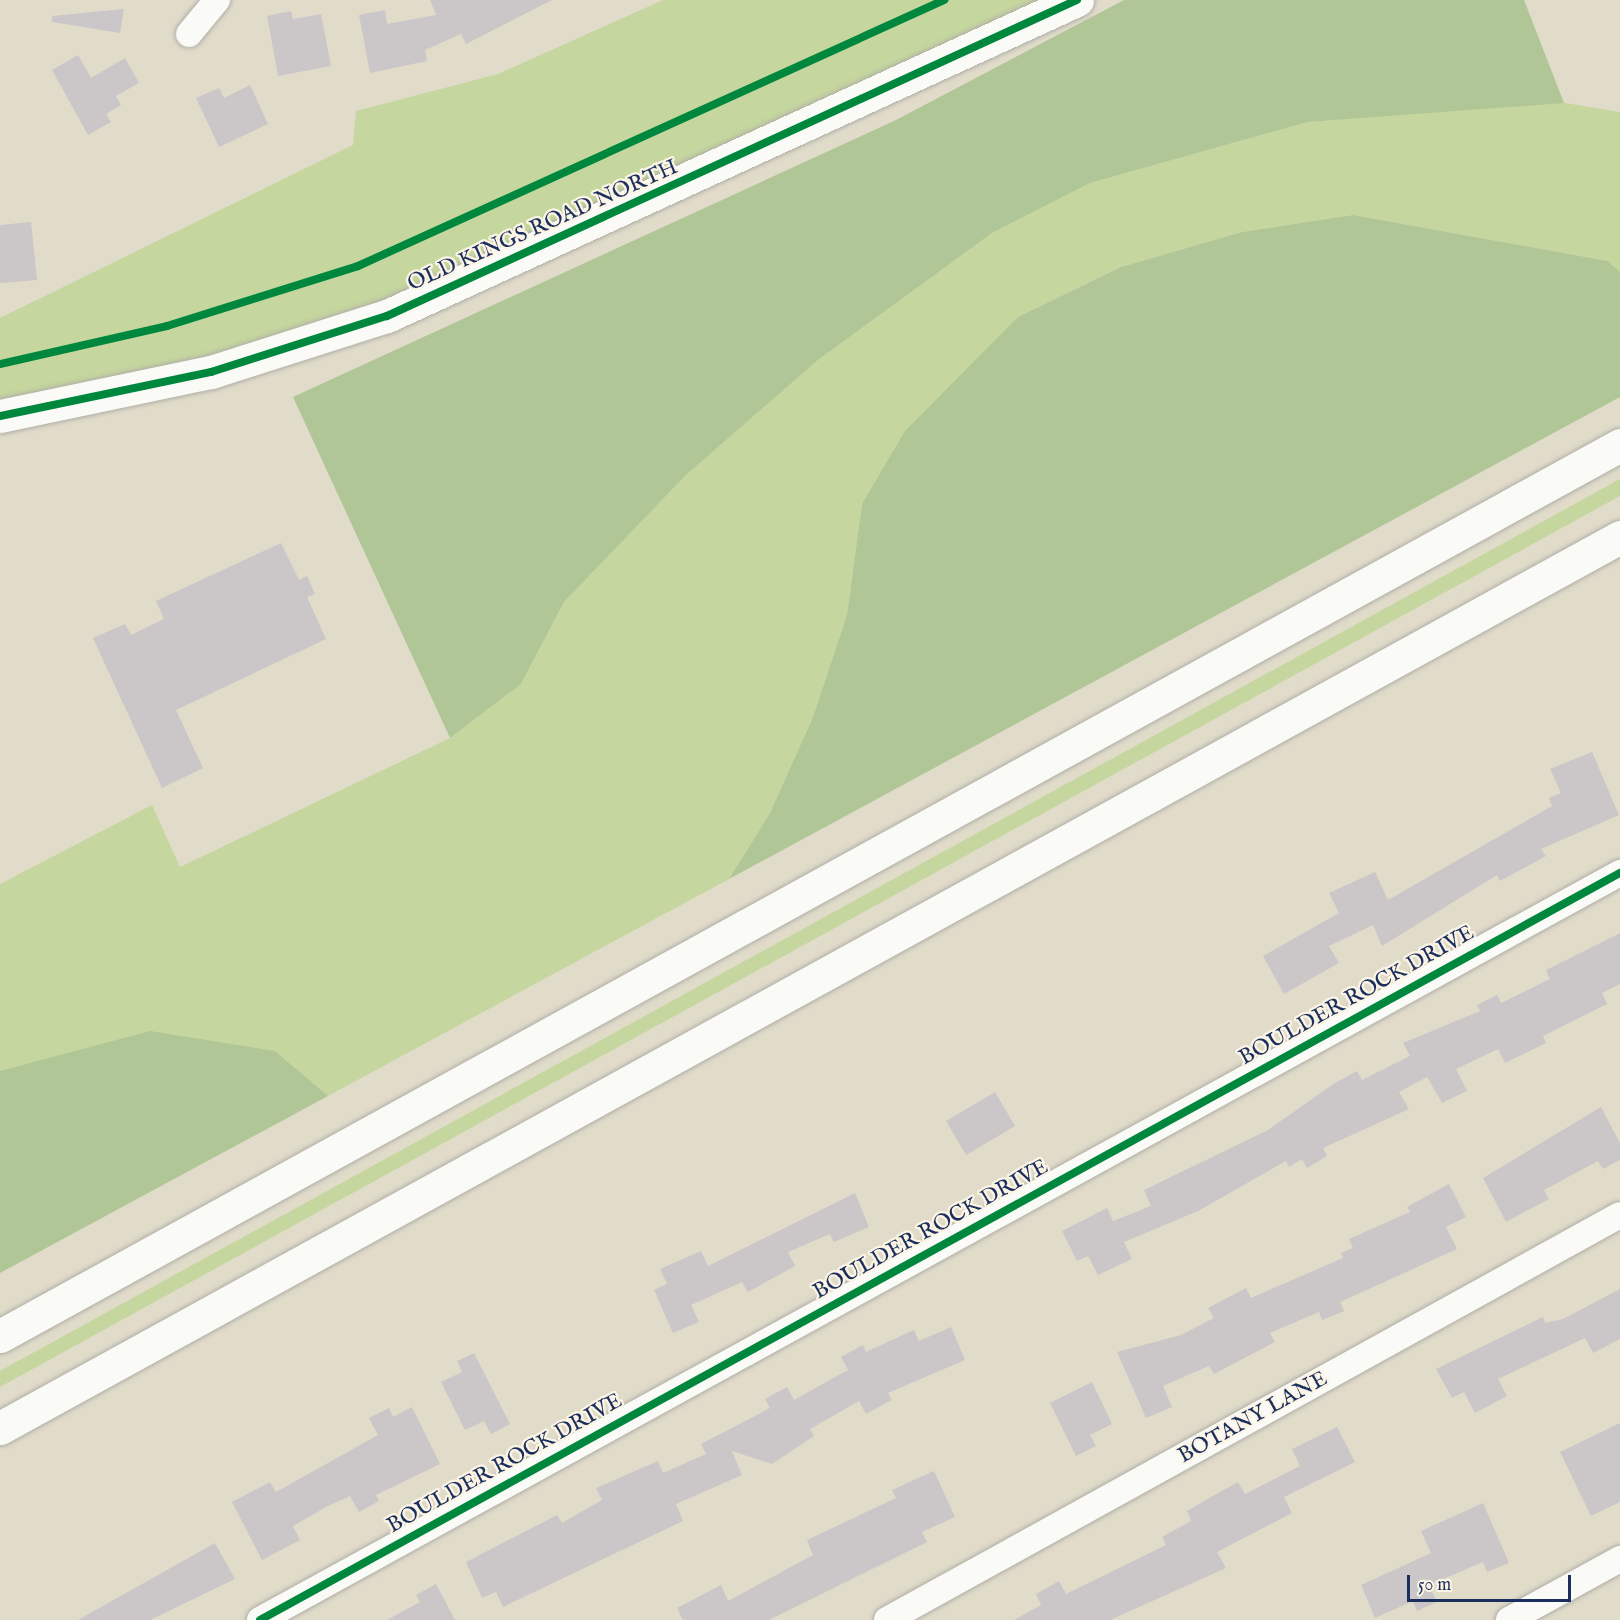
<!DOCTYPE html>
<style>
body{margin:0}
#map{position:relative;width:1620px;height:1620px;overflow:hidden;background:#e1dcca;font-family:"IM FELL English",serif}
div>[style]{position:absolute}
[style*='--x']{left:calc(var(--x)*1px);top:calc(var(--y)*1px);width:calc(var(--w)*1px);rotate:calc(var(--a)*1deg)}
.green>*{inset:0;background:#c5d69f}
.forest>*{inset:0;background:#b1c696}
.building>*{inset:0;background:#cbc6c7}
.roads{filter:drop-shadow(0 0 2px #b0aea7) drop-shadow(0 0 2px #b0aea7)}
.street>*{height:26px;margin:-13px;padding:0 13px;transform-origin:13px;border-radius:13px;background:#fafaf7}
.secondary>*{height:33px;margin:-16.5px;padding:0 16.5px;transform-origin:16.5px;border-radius:16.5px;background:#fafaf7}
.highway>*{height:33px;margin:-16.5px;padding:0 16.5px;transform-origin:16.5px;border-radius:16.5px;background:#fafaf7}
.cycleway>*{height:8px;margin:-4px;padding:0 4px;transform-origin:4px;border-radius:4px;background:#00873e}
span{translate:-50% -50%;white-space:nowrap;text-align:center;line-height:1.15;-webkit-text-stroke:4.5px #fcf5e5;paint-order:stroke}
.street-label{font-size:22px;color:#1b2f5e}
.scale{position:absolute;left:1407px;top:1575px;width:164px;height:27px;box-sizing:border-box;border:3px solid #1b2f5e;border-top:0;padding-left:8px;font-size:18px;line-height:21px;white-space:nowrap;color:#1b2f5e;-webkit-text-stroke:4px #fcf5e5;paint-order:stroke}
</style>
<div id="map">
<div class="green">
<div style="clip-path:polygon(663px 0,1050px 0,466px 270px,234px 355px,0 403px,0 318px,353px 145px,356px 111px,498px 74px)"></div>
<div style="clip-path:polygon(1559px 102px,1620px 112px,1620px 272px,1608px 261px,1353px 215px,1242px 232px,1121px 267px,1018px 317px,862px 504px,847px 615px,813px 717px,770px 813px,729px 879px,328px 1096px,275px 1051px,0 1071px,0 884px,152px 805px,180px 867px,450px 738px,521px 684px,564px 602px,687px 474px,818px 360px,992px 233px,1090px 183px,1308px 122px)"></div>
<div style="clip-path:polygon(1620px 479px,1620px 496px,0 1387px,0 1371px)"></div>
</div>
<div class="forest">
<div style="clip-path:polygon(1124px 0,1524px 0,1564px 103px,1308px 122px,1090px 183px,992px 233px,818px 360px,687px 474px,564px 602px,521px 684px,450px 738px,293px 397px,896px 120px)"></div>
<div style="clip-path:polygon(1353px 215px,1608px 261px,1620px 272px,1620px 397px,729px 879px,770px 813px,813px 717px,847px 615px,862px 504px,905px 431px,1018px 317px,1121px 267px,1242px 232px)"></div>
<div style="clip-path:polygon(150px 1031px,275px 1051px,328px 1096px,0 1273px,0 1071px)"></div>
</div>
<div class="building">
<div style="clip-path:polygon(430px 0,552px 0,466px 44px,461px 34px,425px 50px,427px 61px,370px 73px,359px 15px,385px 10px,387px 24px,436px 15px)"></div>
<div style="clip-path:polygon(124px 9px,120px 33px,52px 22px,52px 16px)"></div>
<div style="clip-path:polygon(291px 11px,293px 19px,321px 14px,331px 66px,278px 76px,267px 16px)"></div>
<div style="clip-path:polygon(78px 55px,91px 78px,125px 58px,139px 83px,116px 96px,121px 105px,106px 114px,111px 122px,88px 135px,52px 70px)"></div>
<div style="clip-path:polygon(250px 85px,268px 124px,219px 147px,196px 98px,219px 88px,224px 98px)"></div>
<div style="clip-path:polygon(31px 222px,37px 280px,0 283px,0 225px)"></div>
<div style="clip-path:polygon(281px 543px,299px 580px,307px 576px,315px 594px,307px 597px,326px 639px,176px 710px,203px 768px,162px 788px,93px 638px,125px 624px,131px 635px,164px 619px,156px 601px)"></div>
<div style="clip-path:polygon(1592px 752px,1619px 815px,1541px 849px,1546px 856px,1500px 881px,1497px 875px,1382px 946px,1373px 925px,1329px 946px,1339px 963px,1284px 994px,1263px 956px,1339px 913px,1329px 893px,1375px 872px,1388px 900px,1552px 806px,1549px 798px,1561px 793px,1550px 769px)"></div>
<div style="clip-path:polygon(1620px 933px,1620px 984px,1602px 993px,1607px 1004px,1543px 1036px,1546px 1043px,1505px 1063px,1498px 1049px,1456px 1069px,1467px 1091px,1442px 1103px,1427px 1077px,1399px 1092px,1409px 1109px,1323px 1148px,1327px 1156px,1307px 1168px,1302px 1159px,1289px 1167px,1286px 1161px,1198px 1211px,1124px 1242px,1132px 1259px,1098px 1275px,1088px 1256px,1077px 1261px,1062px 1231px,1107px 1208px,1113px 1221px,1151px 1206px,1144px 1190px,1268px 1130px,1335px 1083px,1357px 1071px,1362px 1080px,1410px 1056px,1403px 1043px,1480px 1011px,1477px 1005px,1497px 995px,1501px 1003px,1550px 979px,1546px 970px)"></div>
<div style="clip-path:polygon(995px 1092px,1015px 1126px,966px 1155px,946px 1121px)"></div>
<div style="clip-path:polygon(1601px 1107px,1620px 1143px,1620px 1160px,1603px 1169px,1598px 1161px,1544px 1190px,1549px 1199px,1506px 1222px,1483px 1178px)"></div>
<div style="clip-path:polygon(1449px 1184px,1466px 1217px,1446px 1227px,1457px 1249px,1340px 1302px,1344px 1311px,1322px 1320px,1319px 1312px,1270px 1333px,1275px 1342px,1214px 1374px,1209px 1366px,1163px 1386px,1172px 1407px,1146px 1418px,1117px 1352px,1181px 1335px,1214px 1318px,1208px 1308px,1246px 1288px,1251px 1298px,1343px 1258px,1341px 1253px,1353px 1248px,1349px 1239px,1410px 1212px,1407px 1207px)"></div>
<div style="clip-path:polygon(855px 1193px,869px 1227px,834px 1242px,830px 1234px,788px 1252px,795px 1266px,748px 1292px,742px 1282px,691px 1305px,699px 1322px,673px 1333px,654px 1290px,667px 1284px,660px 1269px,701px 1251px,708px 1266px)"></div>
<div style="clip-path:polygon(1620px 1289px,1620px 1339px,1593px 1353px,1585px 1338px,1498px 1379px,1507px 1396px,1475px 1413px,1464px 1392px,1452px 1398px,1436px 1369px,1543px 1317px,1545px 1323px,1563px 1319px)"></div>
<div style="clip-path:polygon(951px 1327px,965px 1360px,888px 1393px,892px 1400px,866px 1414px,859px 1401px,810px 1429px,814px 1436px,772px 1464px,732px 1451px,742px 1475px,676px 1504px,683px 1521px,503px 1607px,496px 1592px,482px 1598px,466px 1562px,557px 1515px,562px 1523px,602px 1500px,596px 1488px,658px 1461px,663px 1473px,706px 1454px,701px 1444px,770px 1408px,765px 1399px,787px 1387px,794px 1400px,848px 1370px,841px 1357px,863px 1345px,866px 1352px,914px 1330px,919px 1341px)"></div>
<div style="clip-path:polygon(474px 1353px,510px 1424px,491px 1434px,484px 1421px,465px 1430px,441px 1382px,462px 1372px,457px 1361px)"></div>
<div style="clip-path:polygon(1092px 1382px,1112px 1424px,1090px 1435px,1096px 1446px,1076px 1456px,1050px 1403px)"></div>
<div style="clip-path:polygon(412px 1407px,440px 1464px,376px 1495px,379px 1501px,359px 1512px,350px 1496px,328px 1506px,293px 1526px,300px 1540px,262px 1560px,232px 1502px,270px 1482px,276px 1492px,378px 1435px,369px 1418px,389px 1408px,393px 1417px)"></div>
<div style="clip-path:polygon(1620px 1423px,1620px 1502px,1591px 1516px,1560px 1452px)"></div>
<div style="clip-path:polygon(1337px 1427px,1355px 1462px,1284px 1497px,1292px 1513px,1217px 1552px,1226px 1568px,1110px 1620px,1014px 1620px,1041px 1605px,1036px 1594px,1059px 1581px,1066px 1594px,1166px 1545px,1162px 1537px,1191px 1521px,1187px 1511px,1218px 1493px,1238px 1482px,1245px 1494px,1300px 1466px,1292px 1449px)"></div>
<div style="clip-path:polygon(934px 1471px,955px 1517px,922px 1532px,927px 1542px,769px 1620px,683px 1620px,677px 1608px,721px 1585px,728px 1601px,813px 1555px,807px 1540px,896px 1498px,892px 1490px)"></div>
<div style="clip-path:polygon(1483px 1503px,1509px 1563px,1487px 1572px,1483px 1562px,1429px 1585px,1437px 1602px,1417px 1611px,1413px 1601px,1375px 1618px,1361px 1585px,1431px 1553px,1421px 1531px)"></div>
<div style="clip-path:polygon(215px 1543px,235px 1579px,150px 1620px,78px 1620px)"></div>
<div style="clip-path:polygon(436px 1584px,455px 1620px,387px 1620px,420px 1602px,416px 1595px)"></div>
</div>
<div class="roads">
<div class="street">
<div style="--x:189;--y:34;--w:44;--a:-50.5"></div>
<div style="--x:260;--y:1620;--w:1552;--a:-28.78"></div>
<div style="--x:887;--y:1620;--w:837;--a:-28.92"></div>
<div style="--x:1509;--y:1620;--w:127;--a:-28.8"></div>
</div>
<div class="secondary">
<div style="--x:0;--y:416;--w:216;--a:-11.8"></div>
<div style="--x:211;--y:372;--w:185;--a:-17.7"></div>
<div style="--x:387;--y:316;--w:759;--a:-24.61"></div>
</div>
<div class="highway">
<div style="--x:0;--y:1336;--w:1849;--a:-28.81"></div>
<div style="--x:0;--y:1428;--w:1849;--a:-28.81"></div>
</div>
</div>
<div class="cycleway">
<div style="--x:0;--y:364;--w:171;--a:-12.8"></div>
<div style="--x:167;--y:326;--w:200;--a:-17.4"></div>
<div style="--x:358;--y:266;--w:644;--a:-24.41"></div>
<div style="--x:0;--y:416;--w:216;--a:-11.8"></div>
<div style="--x:211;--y:372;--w:185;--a:-17.7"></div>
<div style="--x:387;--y:316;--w:759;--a:-24.61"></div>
<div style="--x:260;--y:1620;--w:1552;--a:-28.78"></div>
</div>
<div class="street-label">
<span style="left:543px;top:226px;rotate:-24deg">OLD KINGS ROAD NORTH</span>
<span style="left:1357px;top:996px;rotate:-29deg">BOULDER ROCK DRIVE</span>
<span style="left:931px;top:1230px;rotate:-29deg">BOULDER ROCK DRIVE</span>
<span style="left:1253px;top:1418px;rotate:-29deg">BOTANY LANE</span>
<span style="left:505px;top:1464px;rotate:-29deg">BOULDER ROCK DRIVE</span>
</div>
<div class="scale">50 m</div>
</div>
